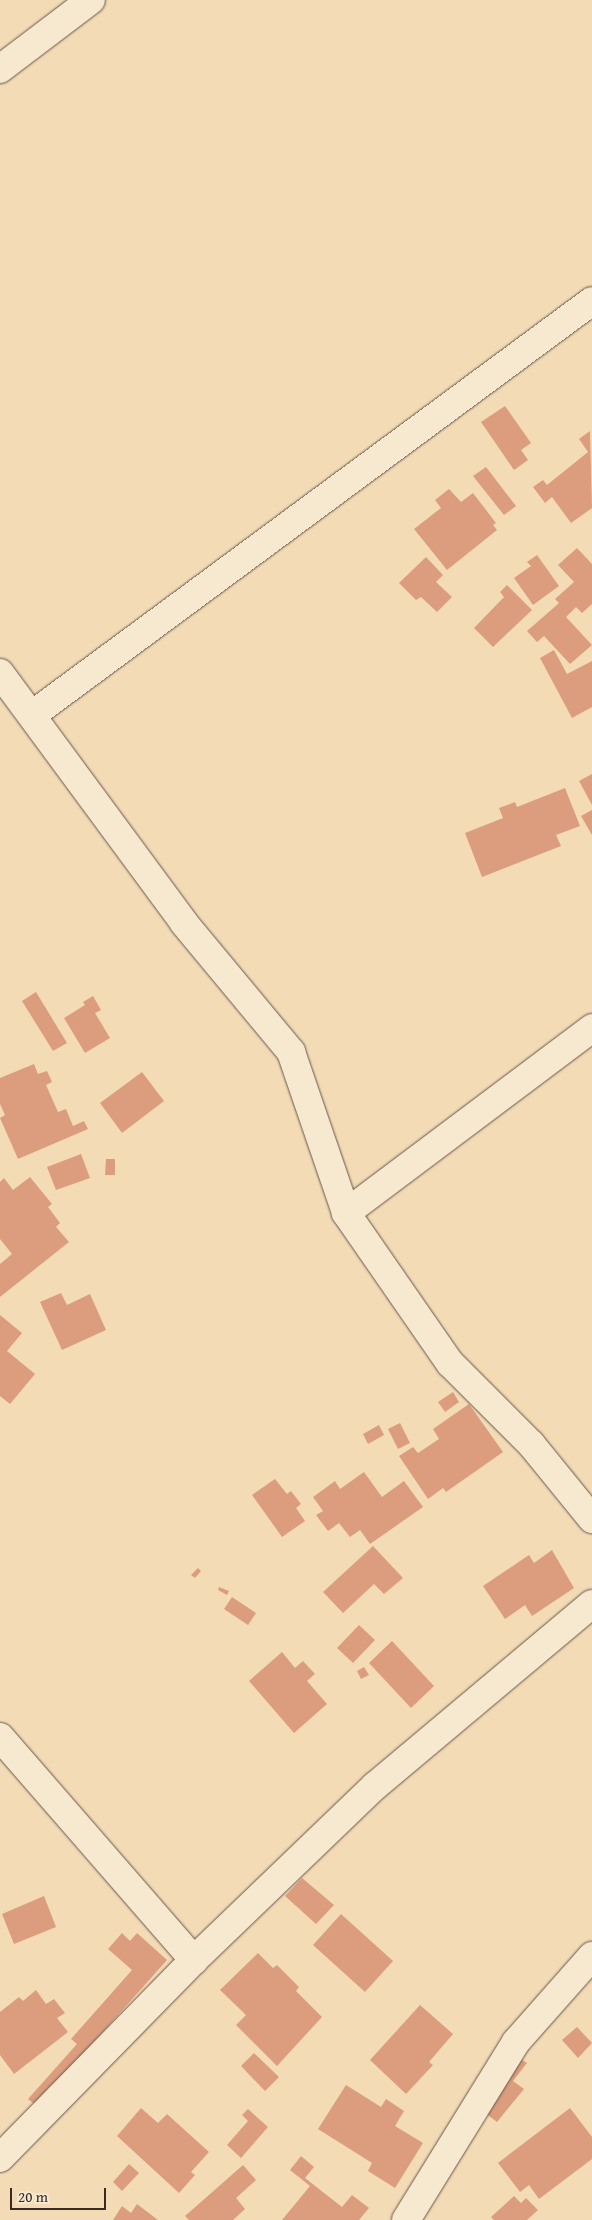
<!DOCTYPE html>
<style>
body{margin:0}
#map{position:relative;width:592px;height:2220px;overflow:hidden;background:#f3dbb6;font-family:"Gentium Book Plus",serif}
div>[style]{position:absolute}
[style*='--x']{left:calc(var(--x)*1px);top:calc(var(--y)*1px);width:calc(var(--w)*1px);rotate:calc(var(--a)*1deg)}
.building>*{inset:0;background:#dc9d7e}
.roads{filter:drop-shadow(0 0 1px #685748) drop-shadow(0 0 1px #685748)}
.street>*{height:28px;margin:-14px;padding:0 14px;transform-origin:14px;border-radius:14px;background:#f7e8d0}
.secondary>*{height:28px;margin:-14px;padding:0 14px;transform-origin:14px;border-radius:14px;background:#f7e8d0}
span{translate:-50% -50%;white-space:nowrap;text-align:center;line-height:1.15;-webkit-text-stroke:5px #f7e8d0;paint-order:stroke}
.scale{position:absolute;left:10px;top:2188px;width:96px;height:22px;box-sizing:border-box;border:2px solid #392b24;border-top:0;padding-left:6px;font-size:15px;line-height:18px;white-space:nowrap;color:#392b24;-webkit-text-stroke:4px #f7e8d0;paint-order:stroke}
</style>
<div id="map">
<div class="building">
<div style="clip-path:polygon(505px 406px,531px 443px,521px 450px,528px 460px,514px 470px,481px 422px)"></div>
<div style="clip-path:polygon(590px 431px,592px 508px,571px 523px,552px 497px,545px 503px,533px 487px,543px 480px,547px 485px,588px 452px,579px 439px)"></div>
<div style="clip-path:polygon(486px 467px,516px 506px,504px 515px,473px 476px)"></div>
<div style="clip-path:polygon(449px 489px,461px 502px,473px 493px,496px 523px,493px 525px,497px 530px,447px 570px,414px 529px,441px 508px,435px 500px)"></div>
<div style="clip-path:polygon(577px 548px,592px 564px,592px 604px,582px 613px,576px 607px,566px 617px,592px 645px,570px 664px,544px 636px,537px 642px,527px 631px,559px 603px,555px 599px,574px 582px,558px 565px)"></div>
<div style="clip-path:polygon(537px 555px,559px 586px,533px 605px,514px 578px,531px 566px,527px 562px)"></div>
<div style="clip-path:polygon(426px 557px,443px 575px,436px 582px,452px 597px,437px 612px,421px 597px,416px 600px,399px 583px)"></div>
<div style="clip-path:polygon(507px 585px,532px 610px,493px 647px,474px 628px,504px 597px,500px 592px)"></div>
<div style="clip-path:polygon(554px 650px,567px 674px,592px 661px,592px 707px,572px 718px,540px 658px)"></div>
<div style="clip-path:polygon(592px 774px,592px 805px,579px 781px)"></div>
<div style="clip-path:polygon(565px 788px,580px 826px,556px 835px,561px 846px,482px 877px,465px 833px,503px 818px,499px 808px,515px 802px,517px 807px)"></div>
<div style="clip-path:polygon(592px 810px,592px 835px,581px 816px)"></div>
<div style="clip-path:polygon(36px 992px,67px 1043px,53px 1051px,22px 1001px)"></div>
<div style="clip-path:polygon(93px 996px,101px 1010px,95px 1013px,110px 1038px,85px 1053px,64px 1018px,85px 1005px,83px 1002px)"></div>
<div style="clip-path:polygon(34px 1064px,38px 1074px,47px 1071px,52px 1082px,46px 1085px,58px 1112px,66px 1109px,73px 1126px,84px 1121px,88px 1129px,18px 1159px,0 1118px,5px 1115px,0 1104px,0 1078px)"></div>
<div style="clip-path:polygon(142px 1072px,164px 1101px,122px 1133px,100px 1103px)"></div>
<div style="clip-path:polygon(81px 1154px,90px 1178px,56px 1190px,47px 1167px)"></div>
<div style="clip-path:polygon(106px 1159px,115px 1159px,115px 1175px,105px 1175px)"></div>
<div style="clip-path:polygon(30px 1177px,52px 1204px,48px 1207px,60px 1223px,56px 1227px,69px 1242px,0 1297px,0 1264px,12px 1254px,0 1239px,0 1182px,4px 1178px,13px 1190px)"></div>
<div style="clip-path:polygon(61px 1293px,67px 1305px,90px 1294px,106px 1330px,62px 1350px,40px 1302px)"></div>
<div style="clip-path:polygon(0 1315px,22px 1333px,7px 1351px,35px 1374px,10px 1404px,0 1396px)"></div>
<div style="clip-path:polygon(453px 1392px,459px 1402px,445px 1412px,438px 1402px)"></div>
<div style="clip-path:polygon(469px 1404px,503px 1452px,446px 1492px,443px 1488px,428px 1499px,399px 1456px,413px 1447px,418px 1453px,439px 1439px,433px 1429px)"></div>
<div style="clip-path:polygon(400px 1423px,410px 1443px,398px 1449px,388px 1429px)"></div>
<div style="clip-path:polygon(379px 1425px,384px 1435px,368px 1444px,363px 1434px)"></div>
<div style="clip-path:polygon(364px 1472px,382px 1497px,404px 1481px,423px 1507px,370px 1544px,360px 1530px,350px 1537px,339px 1523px,328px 1531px,316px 1515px,323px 1511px,313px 1497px,335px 1481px,340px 1489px)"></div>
<div style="clip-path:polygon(275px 1479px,287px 1494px,291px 1491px,301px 1504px,296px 1508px,305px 1521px,282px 1537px,252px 1495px)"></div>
<div style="clip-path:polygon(373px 1546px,403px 1578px,384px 1594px,374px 1584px,343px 1613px,323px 1592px)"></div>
<div style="clip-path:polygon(552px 1550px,574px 1588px,532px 1616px,525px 1605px,505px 1619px,483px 1586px,529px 1555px,534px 1563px)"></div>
<div style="clip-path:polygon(198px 1568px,201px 1571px,195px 1578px,191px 1575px)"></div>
<div style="clip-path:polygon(219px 1587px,229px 1591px,227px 1595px,218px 1590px)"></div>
<div style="clip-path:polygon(232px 1597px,256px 1613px,248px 1625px,224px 1609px)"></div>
<div style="clip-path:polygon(359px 1625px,375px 1640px,353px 1663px,337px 1648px)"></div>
<div style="clip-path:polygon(392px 1641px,434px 1686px,411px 1708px,369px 1663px)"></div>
<div style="clip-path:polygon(282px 1652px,295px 1668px,303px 1661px,315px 1674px,307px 1681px,327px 1704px,294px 1733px,249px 1681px)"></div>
<div style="clip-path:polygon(364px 1667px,369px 1675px,361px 1679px,357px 1671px)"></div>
<div style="clip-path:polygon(302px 1878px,334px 1905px,316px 1924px,285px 1896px)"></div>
<div style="clip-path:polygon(44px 1896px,56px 1927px,14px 1944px,2px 1914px)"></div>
<div style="clip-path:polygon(341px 1914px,393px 1961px,365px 1992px,313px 1945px)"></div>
<div style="clip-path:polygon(122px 1933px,130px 1941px,137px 1933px,167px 1960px,37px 2106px,28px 2099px,77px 2044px,71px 2039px,132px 1970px,108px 1949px)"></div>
<div style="clip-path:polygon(258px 1953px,273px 1968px,277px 1965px,299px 1987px,296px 1991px,322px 2017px,277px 2066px,236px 2025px,246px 2015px,220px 1990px)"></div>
<div style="clip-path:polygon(36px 1990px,46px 2004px,54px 1999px,65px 2013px,57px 2018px,68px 2032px,14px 2074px,0 2055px,0 2012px,19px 1997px,23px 2001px)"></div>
<div style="clip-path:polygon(420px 2005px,453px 2034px,429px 2062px,433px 2065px,406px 2094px,370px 2060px)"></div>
<div style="clip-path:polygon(577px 2027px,592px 2043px,578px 2058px,562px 2040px)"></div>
<div style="clip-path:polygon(254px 2053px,279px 2077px,265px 2091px,241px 2066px)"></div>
<div style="clip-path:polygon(519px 2058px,527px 2063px,513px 2081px,524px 2089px,497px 2122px,480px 2109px)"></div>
<div style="clip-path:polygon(346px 2085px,381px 2107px,386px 2099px,404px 2111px,395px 2126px,423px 2143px,395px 2188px,368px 2171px,372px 2163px,318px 2129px)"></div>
<div style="clip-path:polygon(141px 2108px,158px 2123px,167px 2114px,209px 2152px,191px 2172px,195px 2175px,179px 2193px,117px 2136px)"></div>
<div style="clip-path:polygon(570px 2108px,592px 2137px,592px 2159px,539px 2199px,529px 2185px,520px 2192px,498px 2163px)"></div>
<div style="clip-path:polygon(248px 2109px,268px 2127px,241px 2158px,227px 2145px,248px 2121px,242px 2115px)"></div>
<div style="clip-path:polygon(301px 2156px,314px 2167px,305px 2178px,342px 2207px,352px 2195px,369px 2208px,359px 2220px,282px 2220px,310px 2186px,290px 2170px)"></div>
<div style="clip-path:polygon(129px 2164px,139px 2173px,122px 2191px,113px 2182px)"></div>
<div style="clip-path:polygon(243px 2165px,256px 2180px,236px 2198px,245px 2209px,233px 2220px,189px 2220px,185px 2216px)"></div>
<div style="clip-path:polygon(514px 2196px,521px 2203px,526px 2198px,538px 2210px,527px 2220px,494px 2220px,491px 2217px)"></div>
<div style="clip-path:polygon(137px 2204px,158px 2220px,113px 2220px,122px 2206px,131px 2213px)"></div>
</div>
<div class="roads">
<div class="street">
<div style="--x:0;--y:673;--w:310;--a:53.6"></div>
<div style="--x:184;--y:923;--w:168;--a:50.3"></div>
<div style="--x:291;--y:1052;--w:170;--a:71.1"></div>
<div style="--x:346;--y:1213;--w:183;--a:55.3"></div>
<div style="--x:450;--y:1363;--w:115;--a:45"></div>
<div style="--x:531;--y:1444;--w:97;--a:50.9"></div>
<div style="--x:32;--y:715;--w:696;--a:-36.47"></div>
<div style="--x:346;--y:1213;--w:308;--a:-36.9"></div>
<div style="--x:0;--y:1737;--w:296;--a:49"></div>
<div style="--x:0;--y:2158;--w:277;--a:-45.6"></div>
<div style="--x:194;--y:1960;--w:251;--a:-43.9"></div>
<div style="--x:375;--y:1786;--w:283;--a:-40"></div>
<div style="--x:406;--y:2220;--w:209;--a:-58.3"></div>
<div style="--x:516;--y:2042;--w:115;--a:-48.5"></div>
</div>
<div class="secondary">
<div style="--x:0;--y:69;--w:114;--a:-37.2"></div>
</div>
</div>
<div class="scale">20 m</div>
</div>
